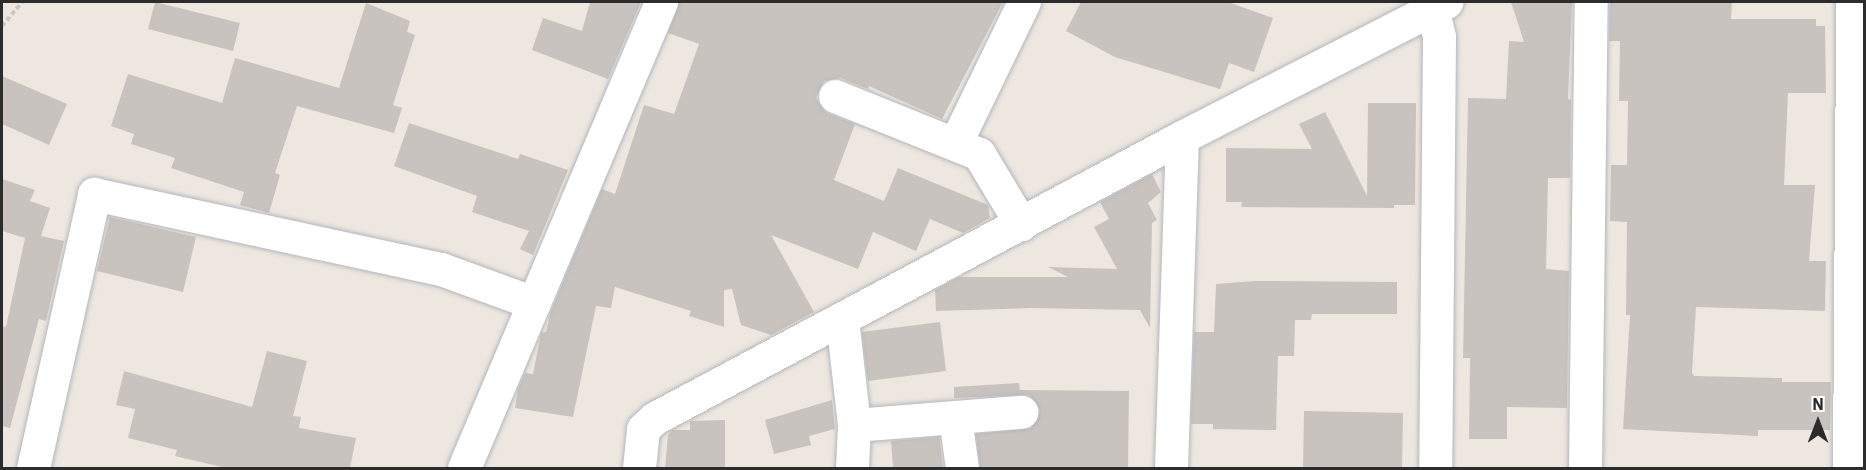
<!DOCTYPE html>
<style>
body{margin:0}
#map{position:relative;width:1866px;height:470px;overflow:hidden;background:#ede7df;font-family:"IBM Plex Sans",sans-serif}
div>[style]{position:absolute}
[style*='--x']{left:calc(var(--x)*1px);top:calc(var(--y)*1px);width:calc(var(--w)*1px);rotate:calc(var(--a)*1deg)}
.building>*{inset:0;background:#c8c3be}
.path>*{height:4px;margin-top:-2px;transform-origin:0;background:repeating-linear-gradient(90deg,#c8c8c8 0 4.5px,transparent 0 7.5px)}
.roads{filter:drop-shadow(0 0 2px #b3b6be) drop-shadow(0 0 2px #b3b6be)}
.minor>*{height:33px;margin:-16.5px;padding:0 16.5px;transform-origin:16.5px;border-radius:16.5px;background:#fff}
span{translate:-50% -50%;white-space:nowrap;text-align:center;line-height:1.15;-webkit-text-stroke:4.5px #fff;paint-order:stroke}
.frame{position:absolute;inset:0;border:3px solid #2c2c2c;pointer-events:none}
.north{position:absolute;left:1788px;top:392px;width:60px;height:60px;-webkit-text-stroke:4px #fff;paint-order:stroke;rotate:0deg;font-size:16px;font-weight:700;line-height:24px;text-align:center;color:#2c2c2c}
.north::after{content:'';display:block;margin:auto;width:21px;height:27px;background:#2c2c2c;clip-path:polygon(50% 0,100% 100%,50% 72%,0 100%)}
</style>
<div id="map">
<div class="building">
<div style="clip-path:polygon(155px 2px,240px 23px,233px 51px,148px 29px)"></div>
<div style="clip-path:polygon(590px 2px,641px 2px,608px 79px,532px 50px,543px 18px,582px 31px)"></div>
<div style="clip-path:polygon(679px 2px,1003px 2px,942px 119px,869px 86px,868px 89px,841px 78px,824px 81px,816px 98px,827px 113px,855px 124px,834px 180px,884px 201px,898px 168px,988px 205px,990px 218px,963px 233px,930px 219px,916px 251px,873px 232px,858px 269px,771px 235px,814px 312px,771px 335px,741px 325px,732px 289px,724px 290px,724px 327px,689px 316px,691px 311px,615px 287px,611px 308px,596px 306px,573px 417px,515px 408px,518px 389px,525px 373px,533px 374px,541px 333px,546px 332px,551px 311px,602px 189px,615px 194px,644px 105px,674px 114px,699px 44px,668px 33px)"></div>
<div style="clip-path:polygon(1081px 2px,1228px 2px,1273px 18px,1254px 72px,1229px 63px,1220px 89px,1115px 57px,1066px 31px)"></div>
<div style="clip-path:polygon(1511px 2px,1572px 2px,1568px 99px,1571px 100px,1570px 178px,1548px 178px,1546px 269px,1569px 271px,1567px 408px,1507px 407px,1507px 439px,1469px 439px,1470px 358px,1463px 358px,1468px 98px,1506px 99px,1509px 41px,1524px 42px)"></div>
<div style="clip-path:polygon(1610px 2px,1732px 2px,1731px 19px,1816px 19px,1816px 26px,1825px 26px,1826px 93px,1788px 93px,1784px 185px,1815px 185px,1809px 261px,1826px 261px,1825px 311px,1696px 307px,1692px 373px,1694px 376px,1782px 378px,1782px 382px,1831px 382px,1830px 430px,1758px 430px,1758px 436px,1623px 429px,1630px 315px,1626px 315px,1627px 222px,1610px 221px,1611px 165px,1627px 165px,1628px 101px,1619px 101px,1620px 41px,1609px 41px)"></div>
<div style="clip-path:polygon(366px 3px,410px 21px,407px 32px,415px 35px,393px 105px,402px 108px,394px 133px,297px 106px,275px 173px,280px 175px,269px 213px,240px 205px,244px 192px,171px 168px,175px 158px,131px 144px,134px 134px,111px 126px,128px 74px,222px 103px,235px 58px,339px 88px)"></div>
<div style="clip-path:polygon(2px 76px,67px 104px,49px 145px,2px 124px)"></div>
<div style="clip-path:polygon(1368px 103px,1416px 103px,1415px 205px,1394px 205px,1394px 208px,1241px 207px,1242px 202px,1226px 202px,1226px 148px,1312px 149px,1299px 124px,1325px 112px,1367px 196px)"></div>
<div style="clip-path:polygon(409px 123px,518px 159px,520px 154px,568px 170px,533px 255px,520px 249px,529px 231px,472px 212px,477px 196px,394px 166px)"></div>
<div style="clip-path:polygon(1152px 174px,1161px 192px,1148px 203px,1157px 220px,1152px 223px,1150px 328px,1140px 310px,1030px 308px,936px 311px,935px 290px,959px 277px,1068px 277px,1048px 267px,1117px 269px,1094px 227px,1109px 219px,1100px 202px)"></div>
<div style="clip-path:polygon(2px 179px,35px 190px,30px 201px,50px 208px,41px 236px,64px 241px,46px 321px,39px 319px,10px 428px,2px 426px,2px 326px,6px 327px,25px 238px,2px 231px)"></div>
<div style="clip-path:polygon(110px 217px,196px 237px,183px 292px,97px 271px)"></div>
<div style="clip-path:polygon(1255px 281px,1397px 282px,1397px 314px,1312px 314px,1311px 320px,1295px 320px,1294px 356px,1278px 356px,1276px 430px,1213px 429px,1213px 424px,1191px 424px,1194px 332px,1214px 332px,1216px 284px)"></div>
<div style="clip-path:polygon(940px 322px,946px 371px,868px 381px,862px 332px)"></div>
<div style="clip-path:polygon(267px 351px,307px 361px,293px 416px,301px 417px,299px 428px,356px 438px,350px 468px,226px 468px,175px 456px,177px 450px,128px 438px,135px 409px,116px 405px,124px 371px,252px 407px)"></div>
<div style="clip-path:polygon(1019px 383px,1020px 390px,1129px 391px,1128px 467px,980px 468px,976px 434px,1031px 428px,1040px 410px,1029px 395px,954px 398px,954px 387px)"></div>
<div style="clip-path:polygon(832px 400px,835px 429px,809px 436px,811px 445px,774px 454px,765px 420px)"></div>
<div style="clip-path:polygon(1304px 411px,1403px 413px,1402px 468px,1303px 468px)"></div>
<div style="clip-path:polygon(725px 420px,725px 468px,665px 468px,668px 435px,672px 430px,690px 430px,690px 421px)"></div>
<div style="clip-path:polygon(939px 437px,943px 468px,893px 468px,891px 441px)"></div>
</div>
<div class="path">
<div style="--x:2;--y:26;--w:31;--a:-50"></div>
</div>
<div class="roads">
<div class="minor">
<div style="--x:1431;--y:2;--w:36;--a:77"></div>
<div style="--x:1439;--y:37;--w:431;--a:90.5"></div>
<div style="--x:835;--y:96;--w:155;--a:21.9"></div>
<div style="--x:979;--y:154;--w:82;--a:59"></div>
<div style="--x:955;--y:144;--w:158;--a:-64.1"></div>
<div style="--x:842;--y:319;--w:107;--a:83.5"></div>
<div style="--x:854;--y:425;--w:43;--a:92.7"></div>
<div style="--x:955;--y:417;--w:51;--a:82.2"></div>
<div style="--x:854;--y:425;--w:168;--a:-4.5"></div>
<div style="--x:33;--y:468;--w:281;--a:-77.4"></div>
<div style="--x:94;--y:194;--w:355;--a:12.2"></div>
<div style="--x:441;--y:269;--w:99;--a:20.1"></div>
<div style="--x:464;--y:468;--w:506;--a:-67.08"></div>
<div style="--x:639;--y:468;--w:39;--a:-84"></div>
<div style="--x:643;--y:429;--w:16;--a:-43"></div>
<div style="--x:655;--y:418;--w:597;--a:-28.07"></div>
<div style="--x:1182;--y:137;--w:297;--a:-27.1"></div>
<div style="--x:1171;--y:468;--w:331;--a:-88.1"></div>
<div style="--x:1585;--y:468;--w:466;--a:-89.3"></div>
<div style="--x:1849;--y:468;--w:466;--a:-89.6"></div>
</div>
</div>
<div class="frame"></div>
<div class="north">N</div>
</div>
